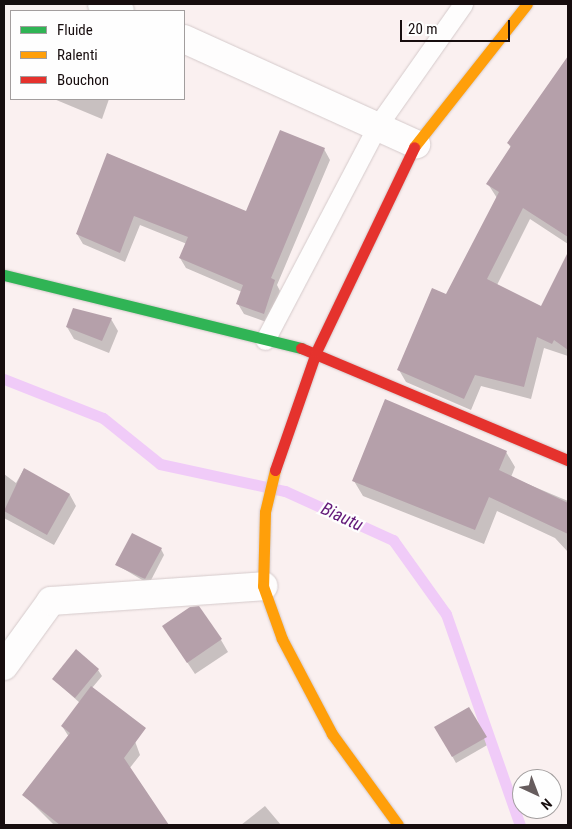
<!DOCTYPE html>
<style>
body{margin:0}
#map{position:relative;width:572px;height:829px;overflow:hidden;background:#faf0f0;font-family:"Roboto Condensed",sans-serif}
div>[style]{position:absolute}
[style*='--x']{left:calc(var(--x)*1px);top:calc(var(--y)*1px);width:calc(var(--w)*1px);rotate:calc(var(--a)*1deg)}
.shadow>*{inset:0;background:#0003}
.stream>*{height:11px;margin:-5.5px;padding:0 5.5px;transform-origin:5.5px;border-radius:5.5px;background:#f0cbf8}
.building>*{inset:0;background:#b5a0aa}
.roads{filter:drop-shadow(0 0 1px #d5cacb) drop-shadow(0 0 1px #d5cacb)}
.lane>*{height:19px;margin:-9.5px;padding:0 9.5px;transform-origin:9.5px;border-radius:9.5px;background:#fefdfd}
.street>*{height:28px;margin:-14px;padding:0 14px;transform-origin:14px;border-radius:14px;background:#fefdfd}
.fast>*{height:11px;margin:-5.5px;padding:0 5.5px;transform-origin:5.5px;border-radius:5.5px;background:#30b455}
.slow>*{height:11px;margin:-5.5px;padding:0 5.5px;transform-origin:5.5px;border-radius:5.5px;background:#ff9f0a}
.jam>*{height:11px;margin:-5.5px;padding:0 5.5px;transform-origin:5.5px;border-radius:5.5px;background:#e5322d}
span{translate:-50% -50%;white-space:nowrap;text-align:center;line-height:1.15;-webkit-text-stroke:4.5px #fefefe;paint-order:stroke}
.water-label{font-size:18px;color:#631979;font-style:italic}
.frame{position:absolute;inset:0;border:5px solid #170d0e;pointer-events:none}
.legend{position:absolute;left:10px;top:10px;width:175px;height:90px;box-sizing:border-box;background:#fefefe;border:1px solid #a29e9e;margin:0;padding:6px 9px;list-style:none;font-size:15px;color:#170d0e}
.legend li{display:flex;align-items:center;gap:10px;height:25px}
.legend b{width:25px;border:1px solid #a29e9e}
.north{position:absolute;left:512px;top:769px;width:50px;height:50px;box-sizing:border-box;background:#fefefe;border:1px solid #a29e9e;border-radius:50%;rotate:137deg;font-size:14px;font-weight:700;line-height:20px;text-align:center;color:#170d0e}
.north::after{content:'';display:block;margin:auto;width:18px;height:22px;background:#665c5d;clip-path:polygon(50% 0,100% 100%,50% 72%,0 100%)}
.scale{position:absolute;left:400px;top:20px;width:110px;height:22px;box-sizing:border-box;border:2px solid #170d0e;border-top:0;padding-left:6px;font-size:15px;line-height:18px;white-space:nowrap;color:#170d0e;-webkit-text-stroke:4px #fefefe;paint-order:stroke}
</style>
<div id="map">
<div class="shadow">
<div style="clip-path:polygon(557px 74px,568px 81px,568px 244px,530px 219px,497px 285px,542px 307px,568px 255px,568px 356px,544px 348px,531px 399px,481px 386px,471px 410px,406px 382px,399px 370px,447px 296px,497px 198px,488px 184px,511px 148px,508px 143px)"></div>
<div style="clip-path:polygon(54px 99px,109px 99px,102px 119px)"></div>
<div style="clip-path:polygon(324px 149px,330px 160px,277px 285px,280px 291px,269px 323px,244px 314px,238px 304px,242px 292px,186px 268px,180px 258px,187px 244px,140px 225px,125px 262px,83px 244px,77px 234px,108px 154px,247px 213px)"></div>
<div style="clip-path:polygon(111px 319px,118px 331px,109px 353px,74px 339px,67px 327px)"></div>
<div style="clip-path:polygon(506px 452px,515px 467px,511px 477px,568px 501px,568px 552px,555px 538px,497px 511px,484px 544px,363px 496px,354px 481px)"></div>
<div style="clip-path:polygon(24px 469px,70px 495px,76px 506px,54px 545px,4px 518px,4px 474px,16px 483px)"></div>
<div style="clip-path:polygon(161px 549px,164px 555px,149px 584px,117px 565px)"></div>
<div style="clip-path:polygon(171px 638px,221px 640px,228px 652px,195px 674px)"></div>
<div style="clip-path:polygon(98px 670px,102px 676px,92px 688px,128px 722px,140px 755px,129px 769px,162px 825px,54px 825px,24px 795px,69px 737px,62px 726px,80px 703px,53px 679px)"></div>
<div style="clip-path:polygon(468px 708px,489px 744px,456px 763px,436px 727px)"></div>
<div style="clip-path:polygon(265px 806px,281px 825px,241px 825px)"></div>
</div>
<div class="stream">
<div style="--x:4;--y:379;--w:106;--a:21.5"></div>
<div style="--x:103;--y:418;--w:73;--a:38.9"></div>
<div style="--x:160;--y:464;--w:128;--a:12.2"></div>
<div style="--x:285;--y:491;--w:119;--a:24.4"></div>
<div style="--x:393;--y:540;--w:91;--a:54.4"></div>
<div style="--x:446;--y:614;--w:224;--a:70.7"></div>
</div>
<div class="building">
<div style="clip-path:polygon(568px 56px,568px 237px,523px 208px,487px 279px,541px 306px,568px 252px,568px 350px,554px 340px,552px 344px,537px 337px,524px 387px,475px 375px,464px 399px,397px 370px,432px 288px,446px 294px,499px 192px,486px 184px,511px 146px,507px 143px)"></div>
<div style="clip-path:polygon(280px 130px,325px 148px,271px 278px,275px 280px,264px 314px,236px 304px,243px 285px,179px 258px,188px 237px,134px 216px,120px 253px,76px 234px,107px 153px,246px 211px)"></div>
<div style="clip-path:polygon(73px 308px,112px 318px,102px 341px,66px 327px)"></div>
<div style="clip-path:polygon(385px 399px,507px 451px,499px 470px,568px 503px,568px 534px,489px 497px,475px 530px,352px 481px)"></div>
<div style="clip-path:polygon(24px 468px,70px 494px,47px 535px,4px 511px)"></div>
<div style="clip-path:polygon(132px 533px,162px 548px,145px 579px,115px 565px)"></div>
<div style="clip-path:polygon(199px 606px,222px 639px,187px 663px,162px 626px,190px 607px)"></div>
<div style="clip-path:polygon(76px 649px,99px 669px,75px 698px,52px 679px)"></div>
<div style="clip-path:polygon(91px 686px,146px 728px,124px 758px,169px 825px,60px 825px,22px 795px,70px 733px,61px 726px)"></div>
<div style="clip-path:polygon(469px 707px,487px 737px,452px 757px,434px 727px)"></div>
</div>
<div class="roads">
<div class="lane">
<div style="--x:265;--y:340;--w:243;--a:-62.3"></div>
<div style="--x:378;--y:125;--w:148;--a:-54.9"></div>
</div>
<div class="street">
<div style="--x:102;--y:4;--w:19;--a:21"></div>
<div style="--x:184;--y:39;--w:255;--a:24.4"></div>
<div style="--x:4;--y:666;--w:80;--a:-54.1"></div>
<div style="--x:51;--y:601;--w:213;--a:-4"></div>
</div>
<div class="fast">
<div style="--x:4;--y:275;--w:306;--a:13.8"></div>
</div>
<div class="slow">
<div style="--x:414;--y:147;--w:182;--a:-51.7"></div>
<div style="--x:275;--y:470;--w:43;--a:103.4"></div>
<div style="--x:265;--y:512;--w:74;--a:91.5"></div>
<div style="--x:263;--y:586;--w:56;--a:70.3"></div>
<div style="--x:282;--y:639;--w:107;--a:62.2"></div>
<div style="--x:332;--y:734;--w:112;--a:54"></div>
</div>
<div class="jam">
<div style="--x:301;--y:348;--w:290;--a:22.8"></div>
<div style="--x:275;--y:470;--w:125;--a:-70.8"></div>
<div style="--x:316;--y:352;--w:227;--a:-64.4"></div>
</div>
</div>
<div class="water-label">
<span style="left:342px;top:517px;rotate:25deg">Biautu</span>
</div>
<div class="frame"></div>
<ul class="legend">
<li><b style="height:6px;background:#30b455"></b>Fluide</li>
<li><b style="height:6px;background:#ff9f0a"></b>Ralenti</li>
<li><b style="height:6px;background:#e5322d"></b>Bouchon</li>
</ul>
<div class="north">N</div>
<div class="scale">20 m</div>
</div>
